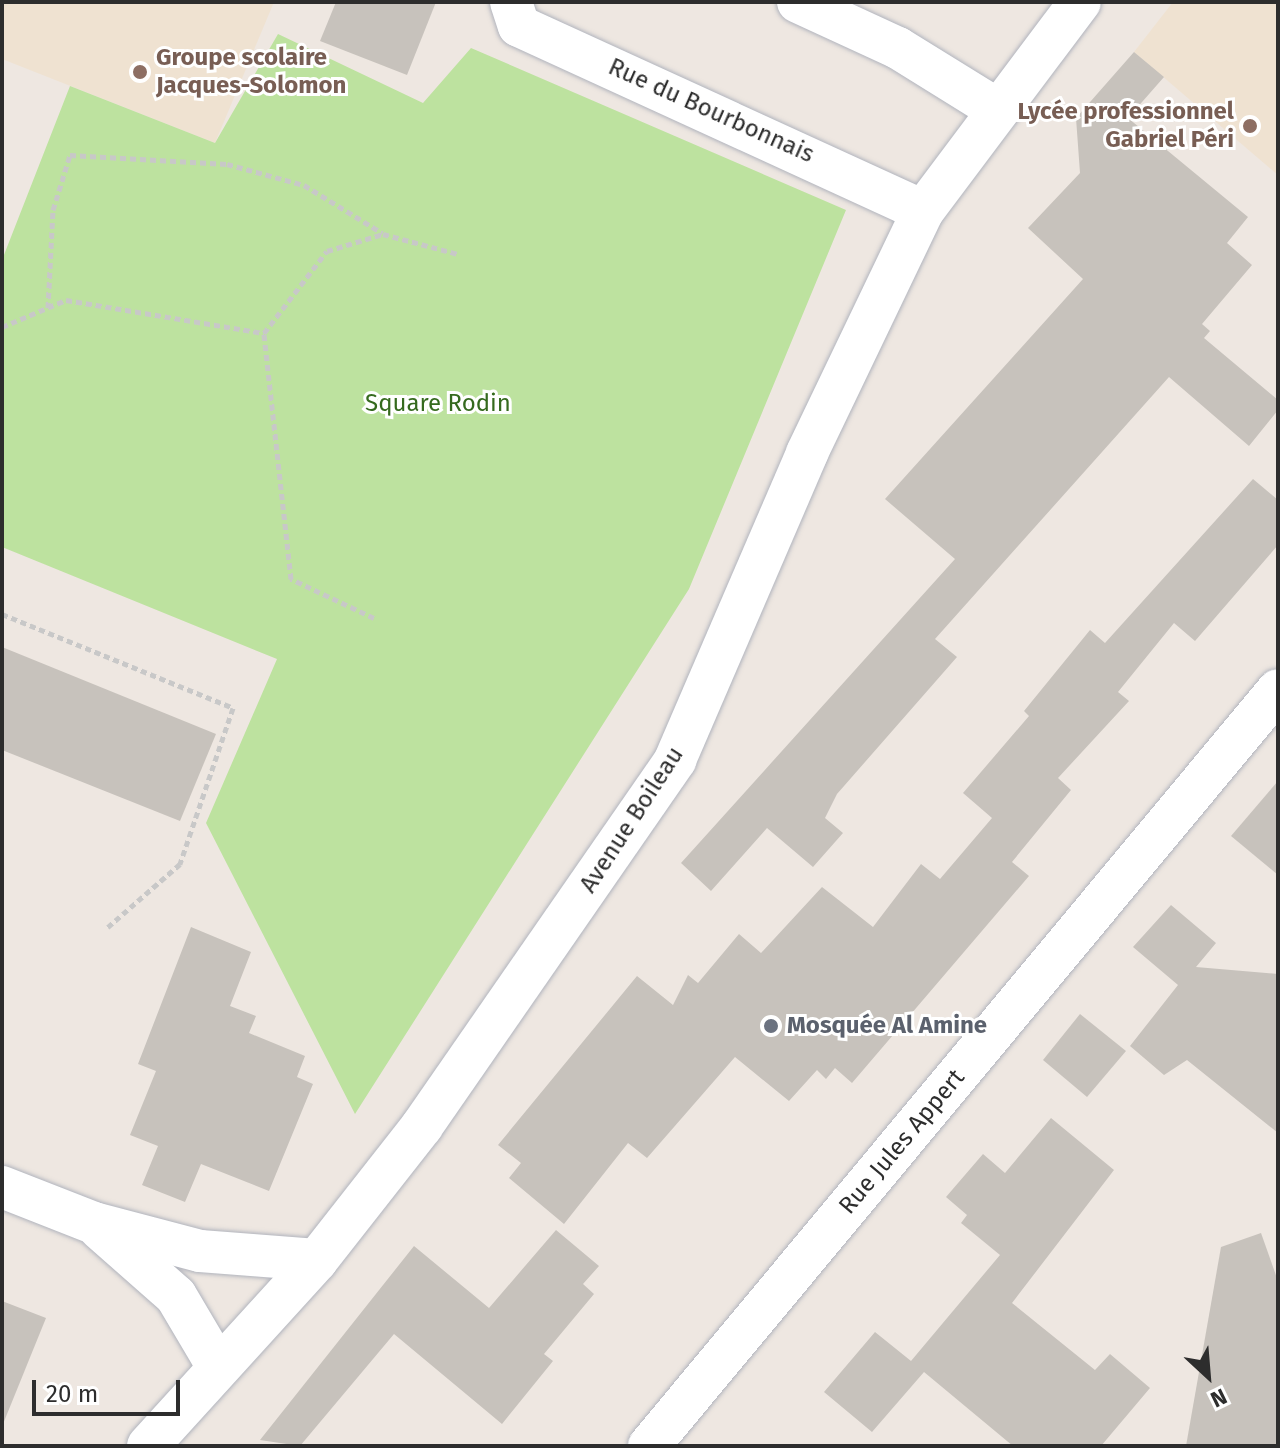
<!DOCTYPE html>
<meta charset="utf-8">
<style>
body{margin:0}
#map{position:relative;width:1280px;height:1448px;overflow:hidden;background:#eee7e1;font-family:"Fira Sans",sans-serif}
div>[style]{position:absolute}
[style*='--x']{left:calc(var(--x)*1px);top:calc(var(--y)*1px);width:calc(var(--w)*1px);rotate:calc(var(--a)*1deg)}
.education>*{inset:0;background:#efe2d1}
.green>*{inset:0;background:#bde29f}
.building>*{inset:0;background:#c7c2bc}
.path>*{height:5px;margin-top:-2.5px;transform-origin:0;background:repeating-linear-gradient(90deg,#c8c8c8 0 6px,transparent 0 10px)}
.roads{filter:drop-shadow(0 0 2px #b1b4bd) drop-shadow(0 0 2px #b1b4bd)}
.street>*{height:42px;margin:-21px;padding:0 21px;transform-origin:21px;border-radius:21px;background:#fff}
.dots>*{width:22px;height:22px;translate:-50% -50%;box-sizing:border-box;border:4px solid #fff;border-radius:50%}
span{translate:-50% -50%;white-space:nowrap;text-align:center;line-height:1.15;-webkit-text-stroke:6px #fff;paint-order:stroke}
.education-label{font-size:24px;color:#785e54;font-weight:700}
.left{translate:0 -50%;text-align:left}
.right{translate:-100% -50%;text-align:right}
.street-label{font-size:24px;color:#2d2d2d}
.park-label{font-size:24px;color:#356a1e}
.worship-label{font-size:24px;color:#5b616d;font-weight:700}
.frame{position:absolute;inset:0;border:4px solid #2d2d2d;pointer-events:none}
.north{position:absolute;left:1168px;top:1336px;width:80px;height:80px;-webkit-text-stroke:6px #fff;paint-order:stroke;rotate:154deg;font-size:22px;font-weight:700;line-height:32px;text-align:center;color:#2d2d2d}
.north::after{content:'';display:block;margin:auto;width:28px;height:36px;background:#2d2d2d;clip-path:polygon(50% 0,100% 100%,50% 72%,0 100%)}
.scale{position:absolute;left:32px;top:1380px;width:148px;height:36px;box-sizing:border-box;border:4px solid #2d2d2d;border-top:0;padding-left:10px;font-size:24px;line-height:28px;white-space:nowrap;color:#2d2d2d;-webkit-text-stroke:6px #fff;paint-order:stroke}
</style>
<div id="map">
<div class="education">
<div style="clip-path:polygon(2px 2px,274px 2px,215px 143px,2px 59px)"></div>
<div style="clip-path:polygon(1173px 2px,1278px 2px,1278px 175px,1134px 52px)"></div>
</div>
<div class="green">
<div style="clip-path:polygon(278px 34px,423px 103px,471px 48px,846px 210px,689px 589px,355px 1114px,206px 823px,277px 659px,2px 547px,2px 260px,70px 86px,215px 143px)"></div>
</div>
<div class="building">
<div style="clip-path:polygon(336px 2px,436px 2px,407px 75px,320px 41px)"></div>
<div style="clip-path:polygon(1134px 52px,1164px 77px,1128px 118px,1248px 217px,1227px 243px,1252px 265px,1202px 324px,1210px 331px,1204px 338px,1278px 400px,1278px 410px,1249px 446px,1169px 377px,935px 639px,957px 657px,837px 794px,825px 818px,843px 833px,813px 867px,767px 828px,711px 891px,681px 863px,955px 559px,885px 499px,1083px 279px,1028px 228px,1080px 173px,1076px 118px)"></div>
<div style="clip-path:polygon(1253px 479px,1278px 500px,1278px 545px,1195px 641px,1174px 623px,1118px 692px,1129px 701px,1058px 778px,1071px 790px,1012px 862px,1029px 876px,852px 1083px,835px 1068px,826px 1079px,817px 1070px,789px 1101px,735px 1057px,647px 1158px,628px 1143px,564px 1224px,509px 1178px,521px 1163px,498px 1145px,637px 976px,673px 1005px,688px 975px,698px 983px,739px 934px,761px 953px,822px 887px,873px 927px,921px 864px,940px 879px,992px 818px,963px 793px,1029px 716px,1024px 711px,1090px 630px,1105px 643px)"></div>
<div style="clip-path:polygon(2px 647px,216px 734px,180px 821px,2px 750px)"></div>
<div style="clip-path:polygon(1278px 781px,1278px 875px,1231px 836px)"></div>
<div style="clip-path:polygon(1171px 905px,1216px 943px,1196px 967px,1278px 974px,1278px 1133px,1187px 1060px,1164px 1075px,1130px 1046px,1178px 985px,1133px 947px)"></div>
<div style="clip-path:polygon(191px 927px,251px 952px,230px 1006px,256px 1016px,249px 1033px,305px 1056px,297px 1077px,313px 1084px,269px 1191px,201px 1164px,185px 1202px,142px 1185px,158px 1146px,130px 1135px,156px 1071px,138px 1064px)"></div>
<div style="clip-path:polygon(1080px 1014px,1126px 1051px,1087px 1097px,1043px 1060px)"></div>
<div style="clip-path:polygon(1051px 1118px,1114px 1170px,1012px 1303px,1095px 1370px,1110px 1354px,1150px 1388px,1101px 1446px,1013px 1446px,924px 1372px,872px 1432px,824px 1392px,875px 1332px,911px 1361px,1000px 1255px,961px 1223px,967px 1215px,946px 1197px,983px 1154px,1005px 1173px)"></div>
<div style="clip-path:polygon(556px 1230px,599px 1266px,583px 1284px,594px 1294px,544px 1354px,553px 1361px,502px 1424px,394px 1334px,300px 1446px,260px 1440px,414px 1246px,489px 1308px)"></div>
<div style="clip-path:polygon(1261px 1233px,1278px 1281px,1278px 1446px,1186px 1446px,1221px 1247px)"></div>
<div style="clip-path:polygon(2px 1301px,46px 1318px,3px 1424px,2px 1423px)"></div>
</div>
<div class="path">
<div style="--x:48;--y:308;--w:98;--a:-87.1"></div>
<div style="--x:53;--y:210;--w:58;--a:-72.8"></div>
<div style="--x:70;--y:155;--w:157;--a:3.3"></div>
<div style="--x:227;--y:164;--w:80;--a:15.3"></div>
<div style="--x:304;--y:185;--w:92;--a:31.6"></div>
<div style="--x:2;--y:327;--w:69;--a:-22.9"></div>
<div style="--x:66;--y:300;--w:201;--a:9.5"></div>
<div style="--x:2;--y:614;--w:249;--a:22.1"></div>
<div style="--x:233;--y:708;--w:165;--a:108.8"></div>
<div style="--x:180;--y:864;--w:96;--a:138.8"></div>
<div style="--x:374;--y:618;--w:92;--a:-154.8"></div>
<div style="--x:291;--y:579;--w:247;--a:-96.3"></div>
<div style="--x:264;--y:333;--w:103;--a:-52.5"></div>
<div style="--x:327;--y:251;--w:59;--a:-16.9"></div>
<div style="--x:383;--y:234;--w:78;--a:14.9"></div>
</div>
<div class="roads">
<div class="street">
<div style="--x:511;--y:2;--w:25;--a:72"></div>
<div style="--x:519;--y:26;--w:444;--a:24.6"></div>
<div style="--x:798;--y:2;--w:110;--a:24.7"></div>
<div style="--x:898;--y:48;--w:118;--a:31.8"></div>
<div style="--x:2;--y:1187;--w:99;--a:21.4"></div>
<div style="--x:94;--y:1223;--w:110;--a:14.8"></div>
<div style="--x:200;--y:1251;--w:117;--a:4.4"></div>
<div style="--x:100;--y:1229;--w:101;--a:41.4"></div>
<div style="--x:176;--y:1296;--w:82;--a:59.4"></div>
<div style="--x:148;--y:1446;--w:251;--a:-47.7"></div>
<div style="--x:317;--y:1260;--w:170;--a:-51.9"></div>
<div style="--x:422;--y:1126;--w:445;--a:-55.3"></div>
<div style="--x:675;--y:760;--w:334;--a:-66.7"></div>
<div style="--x:807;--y:453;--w:268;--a:-64.4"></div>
<div style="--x:923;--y:211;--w:261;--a:-53.1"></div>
<div style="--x:649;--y:1446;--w:983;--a:-50.24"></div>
</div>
</div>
<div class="dots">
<div style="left:140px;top:72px;background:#8d6e63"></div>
<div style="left:1250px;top:126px;background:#8d6e63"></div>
<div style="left:771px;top:1026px;background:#6b7280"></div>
</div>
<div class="education-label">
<span class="left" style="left:156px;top:72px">Groupe scolaire<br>Jacques-Solomon</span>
<span class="right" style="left:1234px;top:126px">Lycée professionnel<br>Gabriel Péri</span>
</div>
<div class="street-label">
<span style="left:711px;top:111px;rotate:24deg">Rue du Bourbonnais</span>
<span style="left:632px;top:820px;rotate:-57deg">Avenue Boileau</span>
<span style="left:902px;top:1142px;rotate:-50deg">Rue Jules Appert</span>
</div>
<div class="park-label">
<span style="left:438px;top:404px">Square Rodin</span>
</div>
<div class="worship-label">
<span class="left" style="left:787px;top:1026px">Mosquée Al Amine</span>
</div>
<div class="frame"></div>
<div class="north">N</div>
<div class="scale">20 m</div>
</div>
